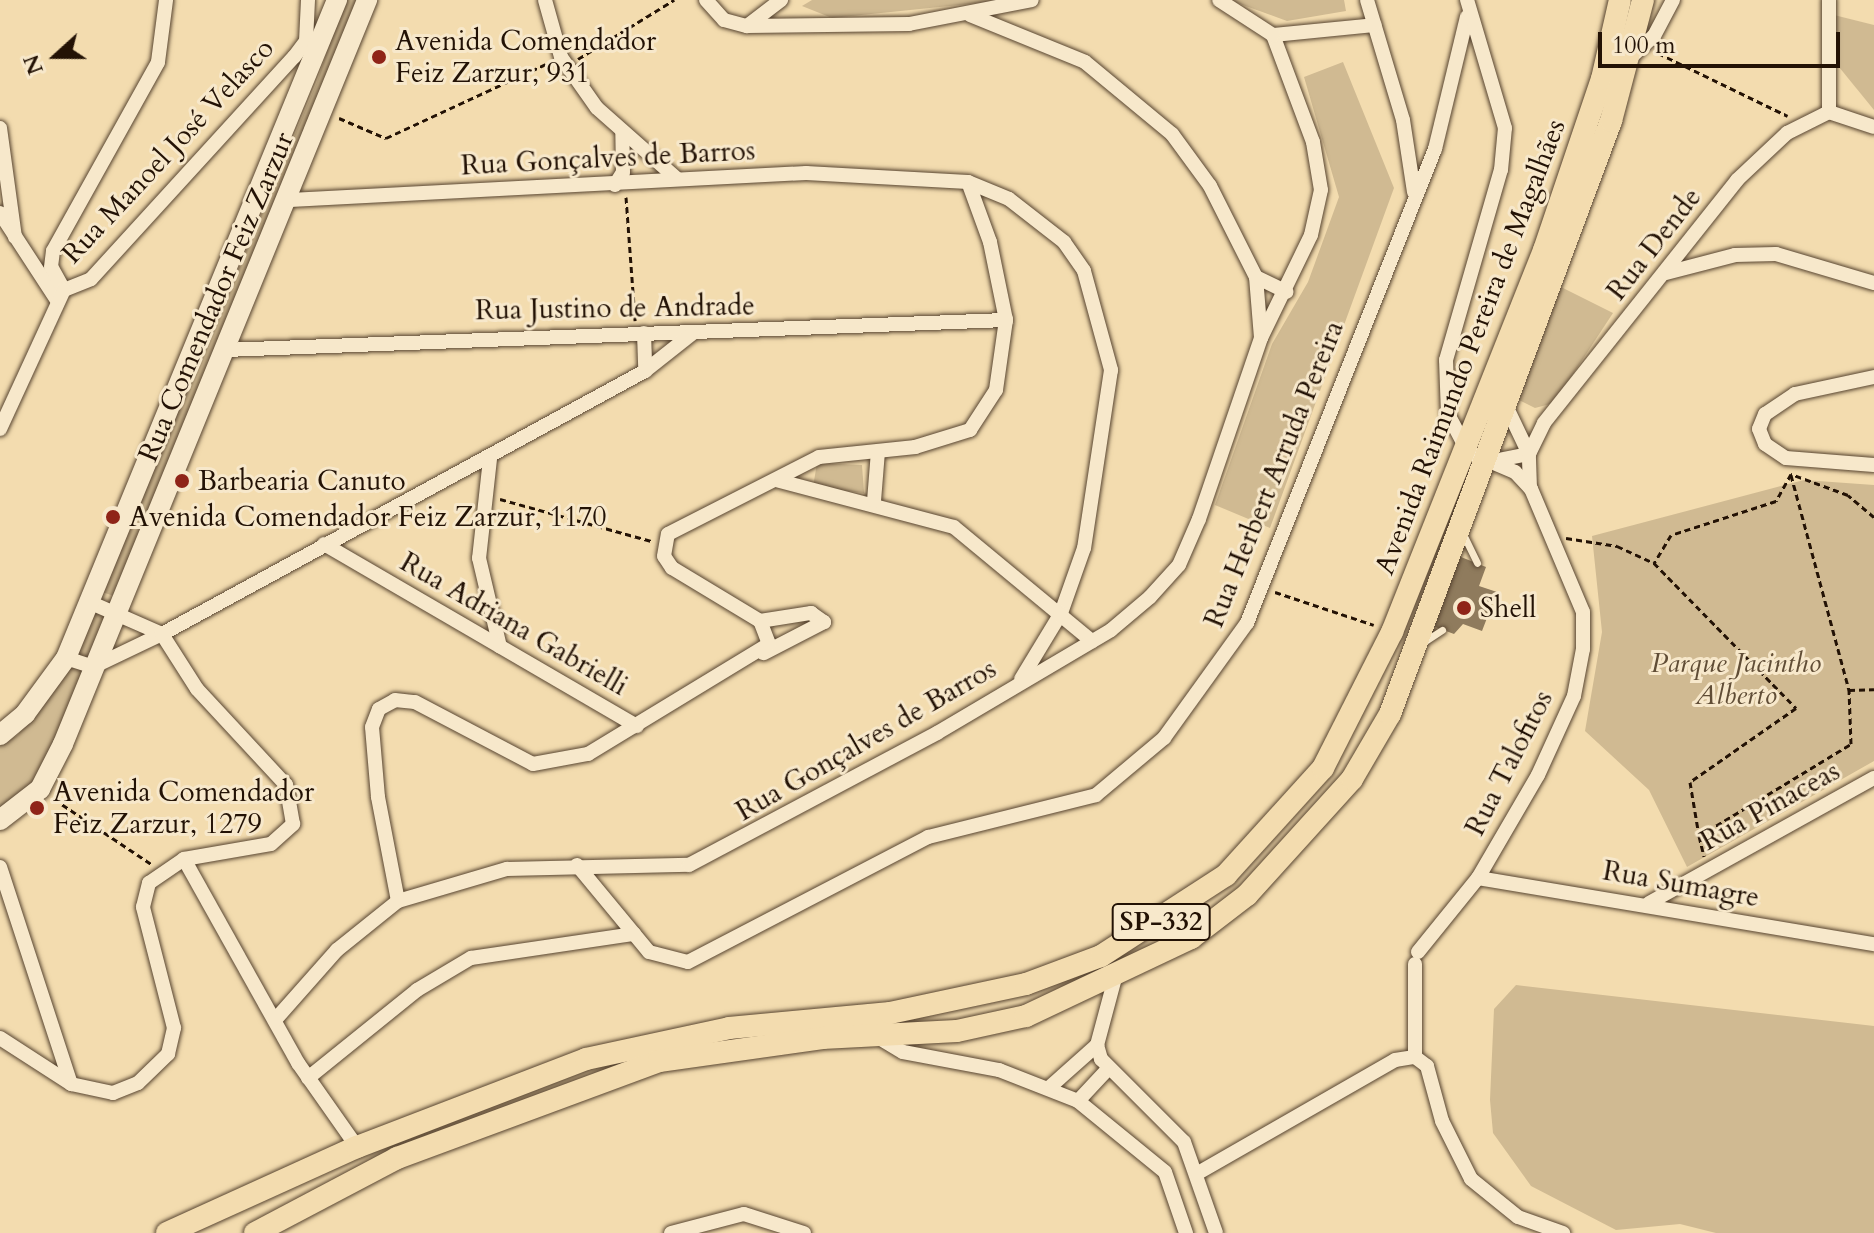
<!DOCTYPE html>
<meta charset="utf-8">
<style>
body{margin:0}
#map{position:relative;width:1874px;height:1233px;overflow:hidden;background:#f3dcaf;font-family:Cardo,serif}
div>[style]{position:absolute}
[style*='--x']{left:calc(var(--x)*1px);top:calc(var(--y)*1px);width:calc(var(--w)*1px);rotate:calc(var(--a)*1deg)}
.green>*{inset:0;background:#d0ba92}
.building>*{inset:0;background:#8f7b5d}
.path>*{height:3px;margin-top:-1.5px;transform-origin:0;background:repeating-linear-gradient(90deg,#231205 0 6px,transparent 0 10px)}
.roads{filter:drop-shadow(0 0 2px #574430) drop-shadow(0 0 2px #574430)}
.lane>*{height:7px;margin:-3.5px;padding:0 3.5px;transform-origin:3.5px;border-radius:3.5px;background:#f7e8cb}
.street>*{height:14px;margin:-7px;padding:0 7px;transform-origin:7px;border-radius:7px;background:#f7e8cb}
.secondary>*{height:20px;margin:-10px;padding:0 10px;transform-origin:10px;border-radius:10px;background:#f7e8cb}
.primary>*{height:22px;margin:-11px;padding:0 11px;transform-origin:11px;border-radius:11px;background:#f3dcaf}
.dots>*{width:22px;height:22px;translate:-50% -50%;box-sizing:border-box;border:4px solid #f7e8cb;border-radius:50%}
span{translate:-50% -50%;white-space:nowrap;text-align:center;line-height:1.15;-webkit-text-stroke:6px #f7e8cb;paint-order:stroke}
.shield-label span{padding:2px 6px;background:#f7e8cb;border:2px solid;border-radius:6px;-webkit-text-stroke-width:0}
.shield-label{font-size:26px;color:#231205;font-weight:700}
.poi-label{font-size:28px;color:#231205}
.left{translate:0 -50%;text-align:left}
.street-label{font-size:28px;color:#231205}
.park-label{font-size:28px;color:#604d36;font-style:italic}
.north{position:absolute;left:16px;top:16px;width:80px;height:80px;-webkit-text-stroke:6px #f7e8cb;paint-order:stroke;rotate:249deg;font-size:22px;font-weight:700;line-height:32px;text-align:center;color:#231205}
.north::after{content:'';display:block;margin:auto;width:28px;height:36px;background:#231205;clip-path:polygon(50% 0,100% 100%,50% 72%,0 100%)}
.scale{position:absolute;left:1598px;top:32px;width:242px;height:36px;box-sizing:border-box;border:4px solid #231205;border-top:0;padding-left:10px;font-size:24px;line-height:28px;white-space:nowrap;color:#231205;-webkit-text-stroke:6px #f7e8cb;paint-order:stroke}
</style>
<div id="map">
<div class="green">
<div style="clip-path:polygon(344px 0,356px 0,114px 596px,102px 592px,317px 82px)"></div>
<div style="clip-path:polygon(812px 0,1008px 0,832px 18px,802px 6px)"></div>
<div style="clip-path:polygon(1229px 0,1344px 0,1346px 11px,1287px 21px)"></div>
<div style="clip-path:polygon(1834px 15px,1874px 25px,1874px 110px,1839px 67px)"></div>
<div style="clip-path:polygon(1343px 62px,1394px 188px,1270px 528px,1215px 505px,1272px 344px,1308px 282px,1339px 197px,1304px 77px)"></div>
<div style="clip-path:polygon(1555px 284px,1613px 313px,1554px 403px,1535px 408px,1509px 395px)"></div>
<div style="clip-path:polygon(817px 463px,862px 465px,864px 493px,813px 487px)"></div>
<div style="clip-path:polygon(1804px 480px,1874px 485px,1874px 761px,1687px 867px,1649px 790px,1585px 731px,1602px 632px,1592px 536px)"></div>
<div style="clip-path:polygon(92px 611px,107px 613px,90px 659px,73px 654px)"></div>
<div style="clip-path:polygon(69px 665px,85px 672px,40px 778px,0 810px,0 746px,18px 735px)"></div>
<div style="clip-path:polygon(1516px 985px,1874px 1026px,1874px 1233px,1716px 1233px,1680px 1224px,1616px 1230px,1531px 1186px,1493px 1133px,1490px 1100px,1494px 1009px)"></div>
</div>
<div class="building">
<div style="clip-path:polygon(1456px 555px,1486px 567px,1479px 586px,1497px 592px,1482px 631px,1463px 624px,1454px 634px,1430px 625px)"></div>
</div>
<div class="path">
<div style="--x:1658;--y:53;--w:144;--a:25.9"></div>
<div style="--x:578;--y:59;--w:113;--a:-31.6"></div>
<div style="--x:339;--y:118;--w:51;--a:23.1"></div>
<div style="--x:386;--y:138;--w:176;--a:-24.8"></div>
<div style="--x:626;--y:197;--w:124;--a:85.8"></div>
<div style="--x:1791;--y:475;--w:223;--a:74.9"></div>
<div style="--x:500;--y:499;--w:157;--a:15.5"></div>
<div style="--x:1874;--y:517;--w:34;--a:-140"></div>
<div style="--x:1848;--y:495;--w:61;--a:-159.8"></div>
<div style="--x:1791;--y:474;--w:31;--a:119"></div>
<div style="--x:1776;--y:501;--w:110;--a:162.1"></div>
<div style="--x:1671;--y:535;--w:33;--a:121"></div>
<div style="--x:1654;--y:563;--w:203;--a:45.6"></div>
<div style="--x:1796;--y:708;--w:129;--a:145.1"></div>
<div style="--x:1690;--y:782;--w:55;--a:80.5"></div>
<div style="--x:1699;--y:836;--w:178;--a:-31.2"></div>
<div style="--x:1851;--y:744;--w:54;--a:-92.1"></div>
<div style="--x:1849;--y:690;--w:25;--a:-2"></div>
<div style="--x:1566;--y:538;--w:52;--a:8.9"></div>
<div style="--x:1617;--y:546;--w:41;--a:24.7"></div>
<div style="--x:1275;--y:592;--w:104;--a:18.4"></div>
<div style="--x:54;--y:799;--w:117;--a:33.8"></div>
<div style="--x:1699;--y:836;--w:21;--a:76"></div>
</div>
<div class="roads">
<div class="lane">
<div style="--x:1463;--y:534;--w:32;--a:64"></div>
<div style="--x:1422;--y:643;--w:24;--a:-33"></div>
</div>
<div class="street">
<div style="--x:545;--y:0;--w:59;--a:74.3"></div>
<div style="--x:561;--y:57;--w:62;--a:54.8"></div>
<div style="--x:597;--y:108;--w:106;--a:41.5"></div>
<div style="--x:706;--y:0;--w:27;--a:48"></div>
<div style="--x:724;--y:20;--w:24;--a:15"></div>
<div style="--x:747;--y:26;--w:162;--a:-0.7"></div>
<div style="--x:909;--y:24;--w:125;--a:-11"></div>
<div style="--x:1367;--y:0;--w:125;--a:73.3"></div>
<div style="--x:1403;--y:120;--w:73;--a:81.3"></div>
<div style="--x:1829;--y:0;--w:112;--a:90"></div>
<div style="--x:970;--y:15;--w:124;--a:22.2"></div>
<div style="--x:1085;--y:62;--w:113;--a:39.6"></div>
<div style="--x:1172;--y:134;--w:64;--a:53.8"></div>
<div style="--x:1210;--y:186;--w:102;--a:63.2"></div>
<div style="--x:1256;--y:277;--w:61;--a:85.3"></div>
<div style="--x:747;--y:26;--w:43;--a:-37.4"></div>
<div style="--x:1273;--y:35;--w:102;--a:-5.6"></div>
<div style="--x:1629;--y:59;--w:34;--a:-43"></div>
<div style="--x:1654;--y:36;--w:41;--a:-62.2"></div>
<div style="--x:0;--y:128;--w:110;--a:82.2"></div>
<div style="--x:615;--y:185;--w:15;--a:-58"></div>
<div style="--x:623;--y:172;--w:39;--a:-91"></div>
<div style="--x:290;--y:200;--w:517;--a:-3"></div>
<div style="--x:806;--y:173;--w:162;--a:3.2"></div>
<div style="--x:968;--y:182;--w:44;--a:22.5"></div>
<div style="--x:1009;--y:199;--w:70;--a:38"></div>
<div style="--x:1064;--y:242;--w:35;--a:55"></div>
<div style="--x:1084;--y:271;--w:103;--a:74.7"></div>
<div style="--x:1111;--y:370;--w:180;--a:98.6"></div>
<div style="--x:1084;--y:548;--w:69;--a:109.5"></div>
<div style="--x:1061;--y:613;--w:77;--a:121.2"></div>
<div style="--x:0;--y:213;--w:106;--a:56.9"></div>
<div style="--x:1666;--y:273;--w:71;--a:-14.6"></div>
<div style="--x:1735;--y:255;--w:41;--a:-1.4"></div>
<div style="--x:1776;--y:254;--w:102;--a:16.5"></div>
<div style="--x:1256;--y:277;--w:34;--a:26"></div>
<div style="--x:64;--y:290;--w:29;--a:-22"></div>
<div style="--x:91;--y:279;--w:301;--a:-47.6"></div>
<div style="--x:294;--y:57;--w:20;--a:-53"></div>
<div style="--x:306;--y:41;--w:41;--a:-87.2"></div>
<div style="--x:64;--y:290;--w:26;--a:-119"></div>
<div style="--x:51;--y:267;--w:16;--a:-83"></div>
<div style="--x:53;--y:251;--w:216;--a:-60.9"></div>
<div style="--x:158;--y:62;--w:63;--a:-82.6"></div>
<div style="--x:644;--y:333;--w:38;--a:88"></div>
<div style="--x:225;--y:350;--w:782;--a:-2.2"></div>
<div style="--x:1874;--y:377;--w:81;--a:167.9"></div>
<div style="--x:1795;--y:394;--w:36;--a:146"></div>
<div style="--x:1765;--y:414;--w:16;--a:112"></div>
<div style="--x:1759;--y:429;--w:16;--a:68"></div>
<div style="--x:1765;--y:444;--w:25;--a:34"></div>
<div style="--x:1786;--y:458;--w:88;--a:4.5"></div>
<div style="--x:0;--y:429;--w:153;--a:-65.3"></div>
<div style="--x:490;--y:459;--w:100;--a:96.3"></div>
<div style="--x:479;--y:558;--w:91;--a:76.7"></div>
<div style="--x:1493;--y:461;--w:37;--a:-11"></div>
<div style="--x:1529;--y:454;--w:49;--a:-115.5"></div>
<div style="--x:776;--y:480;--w:184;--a:14.8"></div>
<div style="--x:954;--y:527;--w:179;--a:39.6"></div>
<div style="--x:1530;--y:488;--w:34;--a:-92"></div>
<div style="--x:1529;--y:454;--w:34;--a:-64"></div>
<div style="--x:1544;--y:423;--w:310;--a:-51.5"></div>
<div style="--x:1737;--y:180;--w:69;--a:-43.2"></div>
<div style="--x:1787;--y:133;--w:47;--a:-26.6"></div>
<div style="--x:1829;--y:112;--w:47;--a:18.4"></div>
<div style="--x:874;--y:501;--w:50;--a:-85.4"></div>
<div style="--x:324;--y:544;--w:362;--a:30.2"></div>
<div style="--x:89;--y:602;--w:80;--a:23.7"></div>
<div style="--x:760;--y:621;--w:52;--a:-8.9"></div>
<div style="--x:811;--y:613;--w:16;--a:35"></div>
<div style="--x:824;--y:622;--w:68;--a:152.7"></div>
<div style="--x:66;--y:658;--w:28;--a:18"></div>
<div style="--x:93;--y:667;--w:76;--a:-25.6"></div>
<div style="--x:162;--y:634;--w:550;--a:-28.57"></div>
<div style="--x:645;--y:371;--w:61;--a:-38.4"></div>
<div style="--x:184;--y:859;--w:234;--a:60.8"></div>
<div style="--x:298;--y:1063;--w:103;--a:54.9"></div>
<div style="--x:577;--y:865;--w:113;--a:50.4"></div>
<div style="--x:649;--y:952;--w:40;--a:14.4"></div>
<div style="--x:688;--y:962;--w:271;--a:-27.5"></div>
<div style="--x:928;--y:837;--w:173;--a:-14"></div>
<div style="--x:1096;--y:795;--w:89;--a:-40"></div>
<div style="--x:1164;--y:738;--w:142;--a:-54.2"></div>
<div style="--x:1247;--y:623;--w:510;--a:-68.37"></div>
<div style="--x:1435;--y:149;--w:136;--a:-76.4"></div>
<div style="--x:0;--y:867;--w:228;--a:71.9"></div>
<div style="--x:1478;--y:878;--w:401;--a:9.5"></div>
<div style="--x:398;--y:901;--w:106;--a:-100.9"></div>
<div style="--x:378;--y:797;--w:70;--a:-94.9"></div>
<div style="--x:372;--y:727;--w:19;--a:-69"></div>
<div style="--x:379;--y:709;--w:18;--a:-29"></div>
<div style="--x:395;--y:700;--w:20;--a:6"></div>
<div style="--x:415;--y:702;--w:133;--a:27.7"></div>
<div style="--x:533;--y:764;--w:56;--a:-10.3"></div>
<div style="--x:588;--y:754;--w:212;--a:-31.3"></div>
<div style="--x:769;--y:644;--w:25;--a:-111"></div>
<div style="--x:760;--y:621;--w:103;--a:-148.9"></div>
<div style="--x:672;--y:568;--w:14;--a:-124"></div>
<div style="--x:664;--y:556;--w:22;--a:-80"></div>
<div style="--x:668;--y:534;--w:169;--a:-27"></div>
<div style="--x:819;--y:457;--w:97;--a:-5.9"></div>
<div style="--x:915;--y:447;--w:58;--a:-17.2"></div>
<div style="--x:970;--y:430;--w:48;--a:-57"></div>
<div style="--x:996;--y:390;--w:71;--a:-81.9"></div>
<div style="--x:1006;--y:320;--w:80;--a:-101.6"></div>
<div style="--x:990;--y:242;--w:64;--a:-110.1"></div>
<div style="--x:1649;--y:903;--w:257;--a:-29.1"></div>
<div style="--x:1418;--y:952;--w:95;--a:-51"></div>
<div style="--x:1478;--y:878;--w:119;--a:-59.8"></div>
<div style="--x:1538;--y:775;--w:87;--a:-65.5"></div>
<div style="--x:1574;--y:696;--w:48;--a:-79.2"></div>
<div style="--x:1583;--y:649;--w:37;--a:-90"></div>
<div style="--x:1583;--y:612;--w:134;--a:-112.9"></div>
<div style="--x:1531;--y:489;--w:23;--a:-133"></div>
<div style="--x:1515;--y:472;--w:51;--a:-156.9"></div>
<div style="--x:1468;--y:452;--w:43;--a:-117.8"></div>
<div style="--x:1448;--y:414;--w:54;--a:-92.1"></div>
<div style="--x:1446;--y:360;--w:198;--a:-73.9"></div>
<div style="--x:1501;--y:170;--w:42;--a:-84.6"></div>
<div style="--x:1505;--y:128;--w:134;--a:-106.5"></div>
<div style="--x:1415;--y:964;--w:93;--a:90"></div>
<div style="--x:1115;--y:978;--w:69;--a:105"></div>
<div style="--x:1097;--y:1045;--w:15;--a:74"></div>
<div style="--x:1101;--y:1059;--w:117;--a:45"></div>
<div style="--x:1184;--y:1142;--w:96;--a:70.6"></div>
<div style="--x:275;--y:1020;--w:94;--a:-48.5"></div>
<div style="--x:337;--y:950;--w:78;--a:-38.8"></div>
<div style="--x:398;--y:901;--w:114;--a:-16.4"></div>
<div style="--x:507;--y:869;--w:182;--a:-1.3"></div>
<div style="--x:689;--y:865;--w:281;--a:-28"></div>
<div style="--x:937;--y:733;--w:202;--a:-30.6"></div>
<div style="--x:1111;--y:630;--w:51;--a:-40.2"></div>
<div style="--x:1150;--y:597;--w:43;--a:-47.8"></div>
<div style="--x:1179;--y:565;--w:50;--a:-66.5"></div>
<div style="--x:1199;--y:519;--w:191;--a:-71.1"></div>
<div style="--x:1261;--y:338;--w:114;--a:-64.1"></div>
<div style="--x:1311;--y:235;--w:46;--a:-77.5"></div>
<div style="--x:1321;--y:190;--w:49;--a:-99.5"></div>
<div style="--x:1313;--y:142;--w:114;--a:-110.5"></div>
<div style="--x:1273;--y:35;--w:64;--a:-147.1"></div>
<div style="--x:876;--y:1036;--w:31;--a:31"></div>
<div style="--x:903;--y:1052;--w:98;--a:10.6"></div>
<div style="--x:999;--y:1070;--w:85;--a:21.4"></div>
<div style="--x:1078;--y:1101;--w:112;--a:39.2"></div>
<div style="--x:1165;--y:1172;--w:65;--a:71"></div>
<div style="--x:0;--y:1038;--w:85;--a:32.9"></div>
<div style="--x:71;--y:1084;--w:43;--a:12.1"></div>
<div style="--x:113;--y:1093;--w:27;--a:-22"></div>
<div style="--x:138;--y:1083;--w:42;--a:-44"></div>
<div style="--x:168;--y:1054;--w:27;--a:-77"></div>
<div style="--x:174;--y:1028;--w:125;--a:-104.4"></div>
<div style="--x:143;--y:907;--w:25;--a:-76"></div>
<div style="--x:149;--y:883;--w:42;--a:-34.4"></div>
<div style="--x:184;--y:859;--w:88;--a:-9.8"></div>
<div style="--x:271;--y:844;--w:30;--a:-42"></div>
<div style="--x:293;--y:824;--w:40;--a:-100"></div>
<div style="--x:286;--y:785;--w:131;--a:-132.8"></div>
<div style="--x:197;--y:689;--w:65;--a:-122.5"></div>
<div style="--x:308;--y:1078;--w:140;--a:-38.9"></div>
<div style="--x:417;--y:990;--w:63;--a:-30.7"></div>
<div style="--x:471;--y:958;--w:165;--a:-8.4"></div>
<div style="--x:1051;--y:1086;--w:62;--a:-41.7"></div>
<div style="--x:1078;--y:1101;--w:42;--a:-46.9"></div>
<div style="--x:1198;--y:1173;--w:227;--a:-29.8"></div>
<div style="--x:1395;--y:1060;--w:20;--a:-9"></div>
<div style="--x:1415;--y:1057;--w:15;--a:37"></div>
<div style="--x:1427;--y:1066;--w:57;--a:74.7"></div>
<div style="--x:1442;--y:1121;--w:65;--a:63.4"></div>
<div style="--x:1471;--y:1179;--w:60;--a:39"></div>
<div style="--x:1518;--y:1217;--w:48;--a:19.6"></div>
<div style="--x:671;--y:1233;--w:75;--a:-14.6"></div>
<div style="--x:744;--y:1214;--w:63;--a:17.6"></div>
</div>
<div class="secondary">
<div style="--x:0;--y:735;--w:33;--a:-40"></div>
<div style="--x:25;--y:714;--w:69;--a:-53.8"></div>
<div style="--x:66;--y:658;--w:712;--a:-67.62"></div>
<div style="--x:0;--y:820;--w:51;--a:-37.8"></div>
<div style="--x:40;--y:789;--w:51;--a:-62.9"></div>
<div style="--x:63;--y:744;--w:804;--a:-67.77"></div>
</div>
<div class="primary">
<div style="--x:167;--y:1233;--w:209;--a:-24.4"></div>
<div style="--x:357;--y:1147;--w:245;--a:-21"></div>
<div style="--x:586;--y:1059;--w:146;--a:-12.2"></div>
<div style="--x:729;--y:1028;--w:162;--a:-5.3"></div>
<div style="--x:890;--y:1013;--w:139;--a:-12"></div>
<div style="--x:1026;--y:984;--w:80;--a:-20.5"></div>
<div style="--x:1101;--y:956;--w:149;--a:-32.9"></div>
<div style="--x:1226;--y:875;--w:144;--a:-47.8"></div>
<div style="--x:1323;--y:768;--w:153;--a:-63.1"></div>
<div style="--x:1392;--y:632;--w:411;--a:-68.3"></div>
<div style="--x:1544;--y:250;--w:181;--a:-71.3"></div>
<div style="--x:1602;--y:79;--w:81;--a:-77.2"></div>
<div style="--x:255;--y:1233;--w:161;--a:-27.8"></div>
<div style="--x:397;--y:1158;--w:279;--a:-20.3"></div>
<div style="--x:659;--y:1061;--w:165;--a:-8"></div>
<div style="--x:822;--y:1038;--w:135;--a:-3"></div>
<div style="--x:957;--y:1031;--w:71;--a:-12.3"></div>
<div style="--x:1026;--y:1016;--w:183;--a:-25.3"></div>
<div style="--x:1191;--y:938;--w:71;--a:-37.5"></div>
<div style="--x:1247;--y:895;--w:156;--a:-47.8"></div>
<div style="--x:1352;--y:779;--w:75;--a:-59.7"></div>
<div style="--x:1390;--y:714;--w:633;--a:-69.56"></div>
<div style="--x:1611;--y:121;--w:125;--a:-75.2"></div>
</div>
</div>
<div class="dots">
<div style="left:379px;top:57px;background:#8f2418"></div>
<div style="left:182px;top:481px;background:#8f2418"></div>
<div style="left:113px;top:517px;background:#8f2418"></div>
<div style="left:1464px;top:608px;background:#8f2418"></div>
<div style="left:37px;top:808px;background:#8f2418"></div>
</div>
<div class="shield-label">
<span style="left:1161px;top:922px">SP-332</span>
</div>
<div class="poi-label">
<span class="left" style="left:395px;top:57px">Avenida Comendador<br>Feiz Zarzur, 931</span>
<span class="left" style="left:198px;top:481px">Barbearia Canuto</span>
<span class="left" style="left:129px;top:517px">Avenida Comendador Feiz Zarzur, 1170</span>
<span class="left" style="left:1480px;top:608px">Shell</span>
<span class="left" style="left:53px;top:808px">Avenida Comendador<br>Feiz Zarzur, 1279</span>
</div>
<div class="street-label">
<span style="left:168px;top:151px;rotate:-47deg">Rua Manoel José Velasco</span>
<span style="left:608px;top:158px;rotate:-3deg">Rua Gonçalves de Barros</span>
<span style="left:1654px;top:244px;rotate:-52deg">Rua Dende</span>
<span style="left:216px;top:297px;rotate:-67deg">Rua Comendador Feiz Zarzur</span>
<span style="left:615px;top:308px;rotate:-1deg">Rua Justino de Andrade</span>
<span style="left:1470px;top:347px;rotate:-69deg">Avenida Raimundo Pereira de Magalhães</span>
<span style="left:1274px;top:474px;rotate:-68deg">Rua Herbert Arruda Pereira</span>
<span style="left:514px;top:624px;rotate:30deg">Rua Adriana Gabrielli</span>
<span style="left:866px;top:740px;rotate:-30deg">Rua Gonçalves de Barros</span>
<span style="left:1509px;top:763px;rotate:-63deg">Rua Talofitos</span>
<span style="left:1770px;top:806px;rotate:-29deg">Rua Pinaceas</span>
<span style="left:1681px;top:884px;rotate:10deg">Rua Sumagre</span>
</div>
<div class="park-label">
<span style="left:1736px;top:679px">Parque Jacintho<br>Alberto</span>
</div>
<div class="north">N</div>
<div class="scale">100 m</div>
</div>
